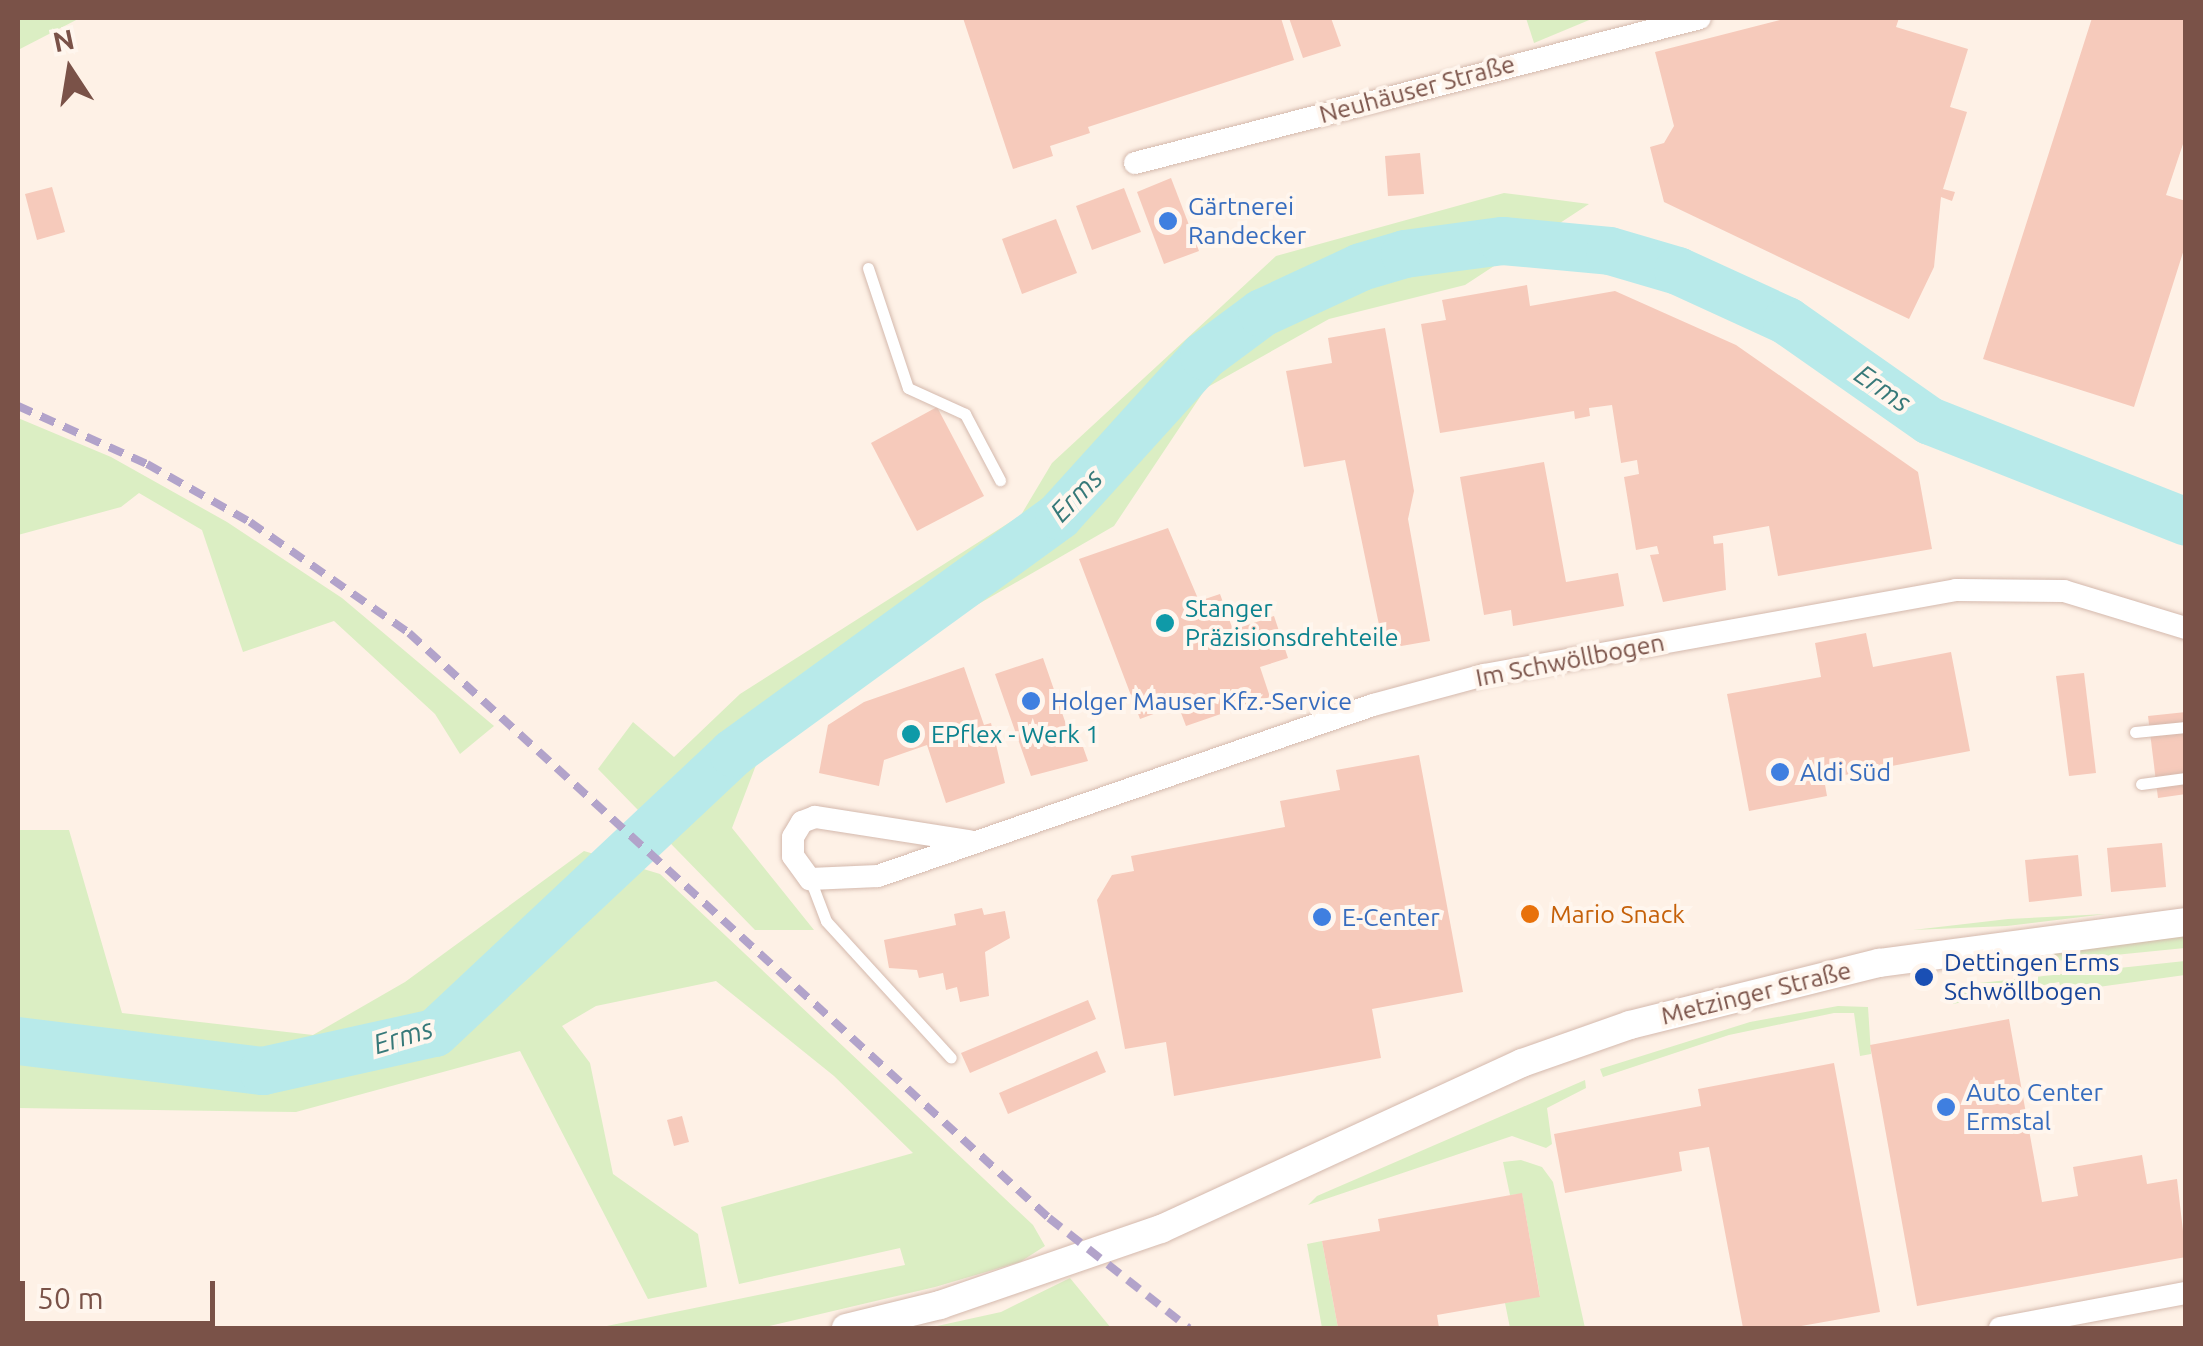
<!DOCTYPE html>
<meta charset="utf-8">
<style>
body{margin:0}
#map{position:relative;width:2203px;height:1346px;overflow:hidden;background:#fef1e6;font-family:Ubuntu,sans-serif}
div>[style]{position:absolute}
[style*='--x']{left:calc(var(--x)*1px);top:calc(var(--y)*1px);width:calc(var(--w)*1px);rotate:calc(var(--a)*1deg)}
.green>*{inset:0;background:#dbeec3}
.river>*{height:48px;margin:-24px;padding:0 24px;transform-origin:24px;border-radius:24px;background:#b8eaea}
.building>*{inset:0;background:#f6cabb}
.roads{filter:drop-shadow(0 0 2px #d4b9ad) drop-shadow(0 0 2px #d4b9ad)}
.service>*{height:11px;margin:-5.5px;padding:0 5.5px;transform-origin:5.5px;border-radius:5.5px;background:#fff}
.minor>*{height:22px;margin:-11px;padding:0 11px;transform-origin:11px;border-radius:11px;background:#fff}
.tertiary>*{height:28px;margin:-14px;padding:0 14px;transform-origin:14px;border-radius:14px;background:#fff}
.rail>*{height:8px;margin-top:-4px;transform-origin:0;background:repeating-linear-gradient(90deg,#b2a3ca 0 15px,transparent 0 25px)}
.dots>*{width:28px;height:28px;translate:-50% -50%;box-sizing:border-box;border:5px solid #fff6ee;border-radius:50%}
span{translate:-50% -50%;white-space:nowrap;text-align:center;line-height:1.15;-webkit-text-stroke:8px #fff6ee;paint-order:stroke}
.street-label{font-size:25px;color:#7a5248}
.shop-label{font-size:25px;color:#366cbe}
.left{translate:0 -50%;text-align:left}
.culture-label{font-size:25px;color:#0d838f}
.food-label{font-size:25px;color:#c56008}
.transit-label{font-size:25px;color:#164399}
.water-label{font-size:28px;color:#377979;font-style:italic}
.frame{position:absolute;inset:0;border:20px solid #7a5248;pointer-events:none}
.north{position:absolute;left:20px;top:20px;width:100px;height:100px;-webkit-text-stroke:8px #fff6ee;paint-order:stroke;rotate:348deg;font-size:28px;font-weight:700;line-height:40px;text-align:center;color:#7a5248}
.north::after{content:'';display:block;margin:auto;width:35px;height:45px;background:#7a5248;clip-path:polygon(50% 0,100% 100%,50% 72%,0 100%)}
.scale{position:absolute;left:20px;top:1281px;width:195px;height:45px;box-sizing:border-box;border:5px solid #7a5248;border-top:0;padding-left:12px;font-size:30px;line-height:35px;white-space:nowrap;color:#7a5248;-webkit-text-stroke:8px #fff6ee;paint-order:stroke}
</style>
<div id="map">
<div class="green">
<div style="clip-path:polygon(18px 18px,80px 18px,18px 50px)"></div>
<div style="clip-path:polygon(1526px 18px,1594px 18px,1534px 43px)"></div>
<div style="clip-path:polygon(1504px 193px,1589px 204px,1465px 285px,1329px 319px,1206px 388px,1114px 526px,975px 606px,764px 744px,732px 828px,814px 930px,755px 930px,598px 769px,633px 722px,674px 757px,740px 694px,1021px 515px,1052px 463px,1276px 256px)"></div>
<div style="clip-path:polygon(18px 418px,111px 457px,227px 522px,342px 598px,494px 726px,460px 754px,435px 714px,334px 621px,243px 652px,202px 530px,139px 493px,121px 507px,18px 535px)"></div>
<div style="clip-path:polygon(18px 830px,69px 830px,122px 1013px,313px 1035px,405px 982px,584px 851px,660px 874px,1033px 1225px,1045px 1246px,1020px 1262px,935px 1287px,761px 1328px,597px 1328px,905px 1265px,900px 1248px,739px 1284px,721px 1207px,913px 1153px,834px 1076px,716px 981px,596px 1006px,562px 1026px,590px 1063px,613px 1174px,698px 1234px,707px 1287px,648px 1299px,520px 1051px,296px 1112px,18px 1108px)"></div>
<div style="clip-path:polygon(2106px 914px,2007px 926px,1913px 930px,2008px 919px)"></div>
<div style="clip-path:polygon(2185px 936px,2185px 948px,1946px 972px,2030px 949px)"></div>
<div style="clip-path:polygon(2185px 961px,2185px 975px,2062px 992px,2059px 982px,1953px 1004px,1953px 989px,1970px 984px)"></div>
<div style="clip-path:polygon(1838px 1006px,1868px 1007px,1871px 1054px,1860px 1056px,1854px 1013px,1834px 1013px,1729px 1035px,1603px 1077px,1600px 1069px,1750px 1022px)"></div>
<div style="clip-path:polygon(1585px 1080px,1586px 1088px,1547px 1108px,1552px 1144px,1546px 1148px,1512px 1136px,1308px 1205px,1317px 1196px)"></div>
<div style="clip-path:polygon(1521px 1160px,1542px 1167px,1553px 1182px,1585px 1328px,1510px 1328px,1505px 1303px,1540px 1296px,1522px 1194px,1510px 1195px,1503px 1162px)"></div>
<div style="clip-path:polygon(1322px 1241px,1338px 1328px,1322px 1328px,1307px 1244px)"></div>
<div style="clip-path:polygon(1070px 1278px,1111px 1328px,928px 1328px,1001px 1312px)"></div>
</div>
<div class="river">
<div style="--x:18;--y:1041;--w:247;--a:7"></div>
<div style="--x:263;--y:1071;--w:176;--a:-12.5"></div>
<div style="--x:435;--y:1033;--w:409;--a:-43.2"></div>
<div style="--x:733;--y:753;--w:403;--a:-36"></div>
<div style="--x:1059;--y:516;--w:216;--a:-47.8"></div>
<div style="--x:1204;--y:356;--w:72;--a:-36.6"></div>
<div style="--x:1262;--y:313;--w:109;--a:-24.9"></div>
<div style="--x:1361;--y:267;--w:46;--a:-16.5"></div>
<div style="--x:1405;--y:254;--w:99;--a:-7.6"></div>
<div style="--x:1503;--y:241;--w:107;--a:5.3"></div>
<div style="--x:1610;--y:251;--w:71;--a:16.4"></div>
<div style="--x:1678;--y:271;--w:120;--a:24.6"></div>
<div style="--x:1787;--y:321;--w:174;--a:35"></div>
<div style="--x:1930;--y:421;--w:275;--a:21.5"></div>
</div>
<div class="building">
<div style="clip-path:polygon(963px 18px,1281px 18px,1294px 60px,1088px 127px,1090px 133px,1050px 146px,1053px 156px,1013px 169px)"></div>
<div style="clip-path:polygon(1289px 18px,1331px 18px,1341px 46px,1303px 58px)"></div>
<div style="clip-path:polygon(1788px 18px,1899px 18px,1896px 27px,1968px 49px,1950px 107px,1967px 112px,1943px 189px,1955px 192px,1952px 201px,1941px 197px,1934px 267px,1909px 319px,1664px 202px,1650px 147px,1664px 143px,1674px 126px,1655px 52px)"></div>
<div style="clip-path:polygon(2092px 18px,2186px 18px,2186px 135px,2166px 195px,2186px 201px,2186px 243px,2134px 407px,1983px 359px)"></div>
<div style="clip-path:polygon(1420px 153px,1424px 194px,1388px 196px,1385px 156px)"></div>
<div style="clip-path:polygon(1171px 178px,1199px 251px,1164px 264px,1137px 192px)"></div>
<div style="clip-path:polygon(52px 187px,65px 232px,37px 240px,25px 194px)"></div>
<div style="clip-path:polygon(1124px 188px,1141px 232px,1092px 250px,1076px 206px)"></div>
<div style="clip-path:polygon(1056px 219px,1077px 273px,1022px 294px,1002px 239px)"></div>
<div style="clip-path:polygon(1527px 285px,1530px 306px,1615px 291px,1736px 345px,1918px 472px,1932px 549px,1778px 576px,1769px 526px,1713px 536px,1714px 544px,1723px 543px,1726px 590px,1663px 602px,1650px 555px,1659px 554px,1657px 546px,1636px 550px,1624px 477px,1639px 474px,1637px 460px,1621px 463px,1612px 405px,1589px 408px,1590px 416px,1575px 419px,1574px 411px,1440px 433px,1421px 324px,1446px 320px,1442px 300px)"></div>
<div style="clip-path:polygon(1385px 328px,1414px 491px,1408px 519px,1430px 641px,1384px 649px,1345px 460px,1304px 467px,1286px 371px,1332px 363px,1328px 338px)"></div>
<div style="clip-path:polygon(937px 407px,984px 496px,917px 531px,871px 443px)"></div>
<div style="clip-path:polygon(1544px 462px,1566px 582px,1618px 573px,1624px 606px,1513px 626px,1511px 610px,1484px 615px,1460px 477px)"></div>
<div style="clip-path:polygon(1168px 528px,1199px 601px,1220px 594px,1233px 630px,1274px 616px,1288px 658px,1260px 667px,1270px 697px,1186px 726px,1178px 705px,1140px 719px,1079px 559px)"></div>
<div style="clip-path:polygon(1866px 633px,1873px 667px,1951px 652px,1970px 751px,1824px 779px,1827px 796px,1749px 811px,1727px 694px,1821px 677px,1815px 643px)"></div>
<div style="clip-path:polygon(1043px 658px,1068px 730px,1076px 727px,1088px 761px,1031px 776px,995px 674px)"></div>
<div style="clip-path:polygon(964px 667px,984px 725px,991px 723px,1005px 783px,946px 803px,927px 745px,884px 760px,879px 786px,819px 773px,828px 725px,864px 702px)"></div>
<div style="clip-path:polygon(2084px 673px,2096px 773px,2069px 776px,2056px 676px)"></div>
<div style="clip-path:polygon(2186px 712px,2186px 794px,2158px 798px,2148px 716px)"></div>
<div style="clip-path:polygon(1419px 755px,1463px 992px,1372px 1009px,1381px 1058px,1174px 1096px,1166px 1042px,1125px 1049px,1097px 900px,1112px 875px,1134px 871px,1131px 856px,1285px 827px,1280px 801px,1340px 790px,1336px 770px)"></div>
<div style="clip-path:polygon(2162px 843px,2166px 887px,2111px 892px,2107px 848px)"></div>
<div style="clip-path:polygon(2078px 855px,2082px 896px,2029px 902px,2025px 860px)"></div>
<div style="clip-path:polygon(982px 908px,984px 915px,1005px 911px,1010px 938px,985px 952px,989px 996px,960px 1002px,957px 987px,946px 990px,943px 973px,919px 978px,917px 970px,889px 968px,884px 940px,956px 925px,954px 914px)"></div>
<div style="clip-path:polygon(1088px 1000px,1096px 1019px,970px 1073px,961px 1053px)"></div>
<div style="clip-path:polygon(2009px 1019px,2042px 1202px,2078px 1196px,2073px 1167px,2142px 1155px,2147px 1184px,2177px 1179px,2186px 1257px,1917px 1306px,1870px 1045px)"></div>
<div style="clip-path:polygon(1097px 1051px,1106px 1072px,1008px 1114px,999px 1093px)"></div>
<div style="clip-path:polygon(1834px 1063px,1880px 1312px,1790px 1328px,1743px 1328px,1709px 1147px,1679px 1152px,1682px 1171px,1565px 1193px,1554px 1134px,1701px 1106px,1698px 1089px)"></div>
<div style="clip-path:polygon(682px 1116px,689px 1142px,674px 1146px,667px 1120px)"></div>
<div style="clip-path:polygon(1522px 1193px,1540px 1297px,1437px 1315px,1439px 1328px,1338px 1328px,1322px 1241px,1380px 1231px,1378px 1219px)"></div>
</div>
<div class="roads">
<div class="service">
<div style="--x:868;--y:268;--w:126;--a:71.6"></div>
<div style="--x:908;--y:388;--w:63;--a:24.5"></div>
<div style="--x:965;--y:414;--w:75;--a:62.1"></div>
<div style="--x:2135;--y:732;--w:51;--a:-5.6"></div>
<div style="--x:2141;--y:784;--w:45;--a:-7.6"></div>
<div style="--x:810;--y:879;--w:45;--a:69.1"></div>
<div style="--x:826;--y:921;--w:185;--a:47.6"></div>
</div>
<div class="minor">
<div style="--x:1135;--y:163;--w:583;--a:-14.39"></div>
<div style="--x:969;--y:841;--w:156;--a:-171.1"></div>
<div style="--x:815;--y:817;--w:14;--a:159"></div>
<div style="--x:802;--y:822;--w:17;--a:121"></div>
<div style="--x:793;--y:837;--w:19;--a:90"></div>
<div style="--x:793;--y:856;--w:29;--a:54"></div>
<div style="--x:810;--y:879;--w:68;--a:-2.5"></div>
<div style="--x:878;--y:876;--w:524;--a:-19.06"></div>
<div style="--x:1373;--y:705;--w:115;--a:-15.1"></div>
<div style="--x:1484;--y:675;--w:480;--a:-10.2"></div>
<div style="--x:1956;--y:590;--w:108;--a:0.5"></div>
<div style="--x:2064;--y:591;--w:127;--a:16.9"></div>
<div style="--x:2000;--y:1328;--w:189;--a:-10.7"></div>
</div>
<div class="tertiary">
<div style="--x:846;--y:1328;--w:97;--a:-13.7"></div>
<div style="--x:940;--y:1305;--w:234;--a:-19"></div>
<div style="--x:1161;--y:1229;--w:397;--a:-24.7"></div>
<div style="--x:1522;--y:1063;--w:114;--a:-19.4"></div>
<div style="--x:1630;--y:1025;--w:257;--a:-14"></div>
<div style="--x:1879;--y:963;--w:310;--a:-7.6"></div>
</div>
</div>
<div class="rail">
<div style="--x:18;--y:406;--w:141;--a:24.2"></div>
<div style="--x:147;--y:464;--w:118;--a:29.4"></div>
<div style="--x:250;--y:522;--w:194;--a:34.9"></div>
<div style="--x:409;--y:633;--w:867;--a:42.43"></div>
<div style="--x:1049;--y:1218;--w:178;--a:38.2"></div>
</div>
<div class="dots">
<div style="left:1168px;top:221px;background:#3f7fe0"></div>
<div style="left:1165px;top:623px;background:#0f9aa8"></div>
<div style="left:1031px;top:701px;background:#3f7fe0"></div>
<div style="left:911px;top:734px;background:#0f9aa8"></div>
<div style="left:1780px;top:772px;background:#3f7fe0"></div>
<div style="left:1530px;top:914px;background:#e8710a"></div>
<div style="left:1322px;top:917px;background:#3f7fe0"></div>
<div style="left:1924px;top:977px;background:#1a4fb4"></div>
<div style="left:1946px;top:1107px;background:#3f7fe0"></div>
</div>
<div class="street-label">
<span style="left:1417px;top:89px;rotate:-15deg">Neuhäuser Straße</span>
<span style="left:1570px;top:660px;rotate:-11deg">Im Schwöllbogen</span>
<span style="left:1756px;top:993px;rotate:-14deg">Metzinger Straße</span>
</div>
<div class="shop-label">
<span class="left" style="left:1188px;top:221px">Gärtnerei<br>Randecker</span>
<span class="left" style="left:1051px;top:701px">Holger Mauser Kfz.-Service</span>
<span class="left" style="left:1800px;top:772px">Aldi Süd</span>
<span class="left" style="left:1342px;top:917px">E-Center</span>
<span class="left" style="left:1966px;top:1107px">Auto Center<br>Ermstal</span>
</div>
<div class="culture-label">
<span class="left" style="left:1185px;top:623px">Stanger<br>Präzisionsdrehteile</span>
<span class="left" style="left:931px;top:734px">EPflex - Werk 1</span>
</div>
<div class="food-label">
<span class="left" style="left:1550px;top:914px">Mario Snack</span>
</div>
<div class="transit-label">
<span class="left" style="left:1944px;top:977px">Dettingen Erms<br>Schwöllbogen</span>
</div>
<div class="water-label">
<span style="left:1883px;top:388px;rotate:35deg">Erms</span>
<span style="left:1076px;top:495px;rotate:-46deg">Erms</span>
<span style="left:403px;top:1036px;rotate:-17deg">Erms</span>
</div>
<div class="frame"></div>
<div class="north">N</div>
<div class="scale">50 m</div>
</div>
